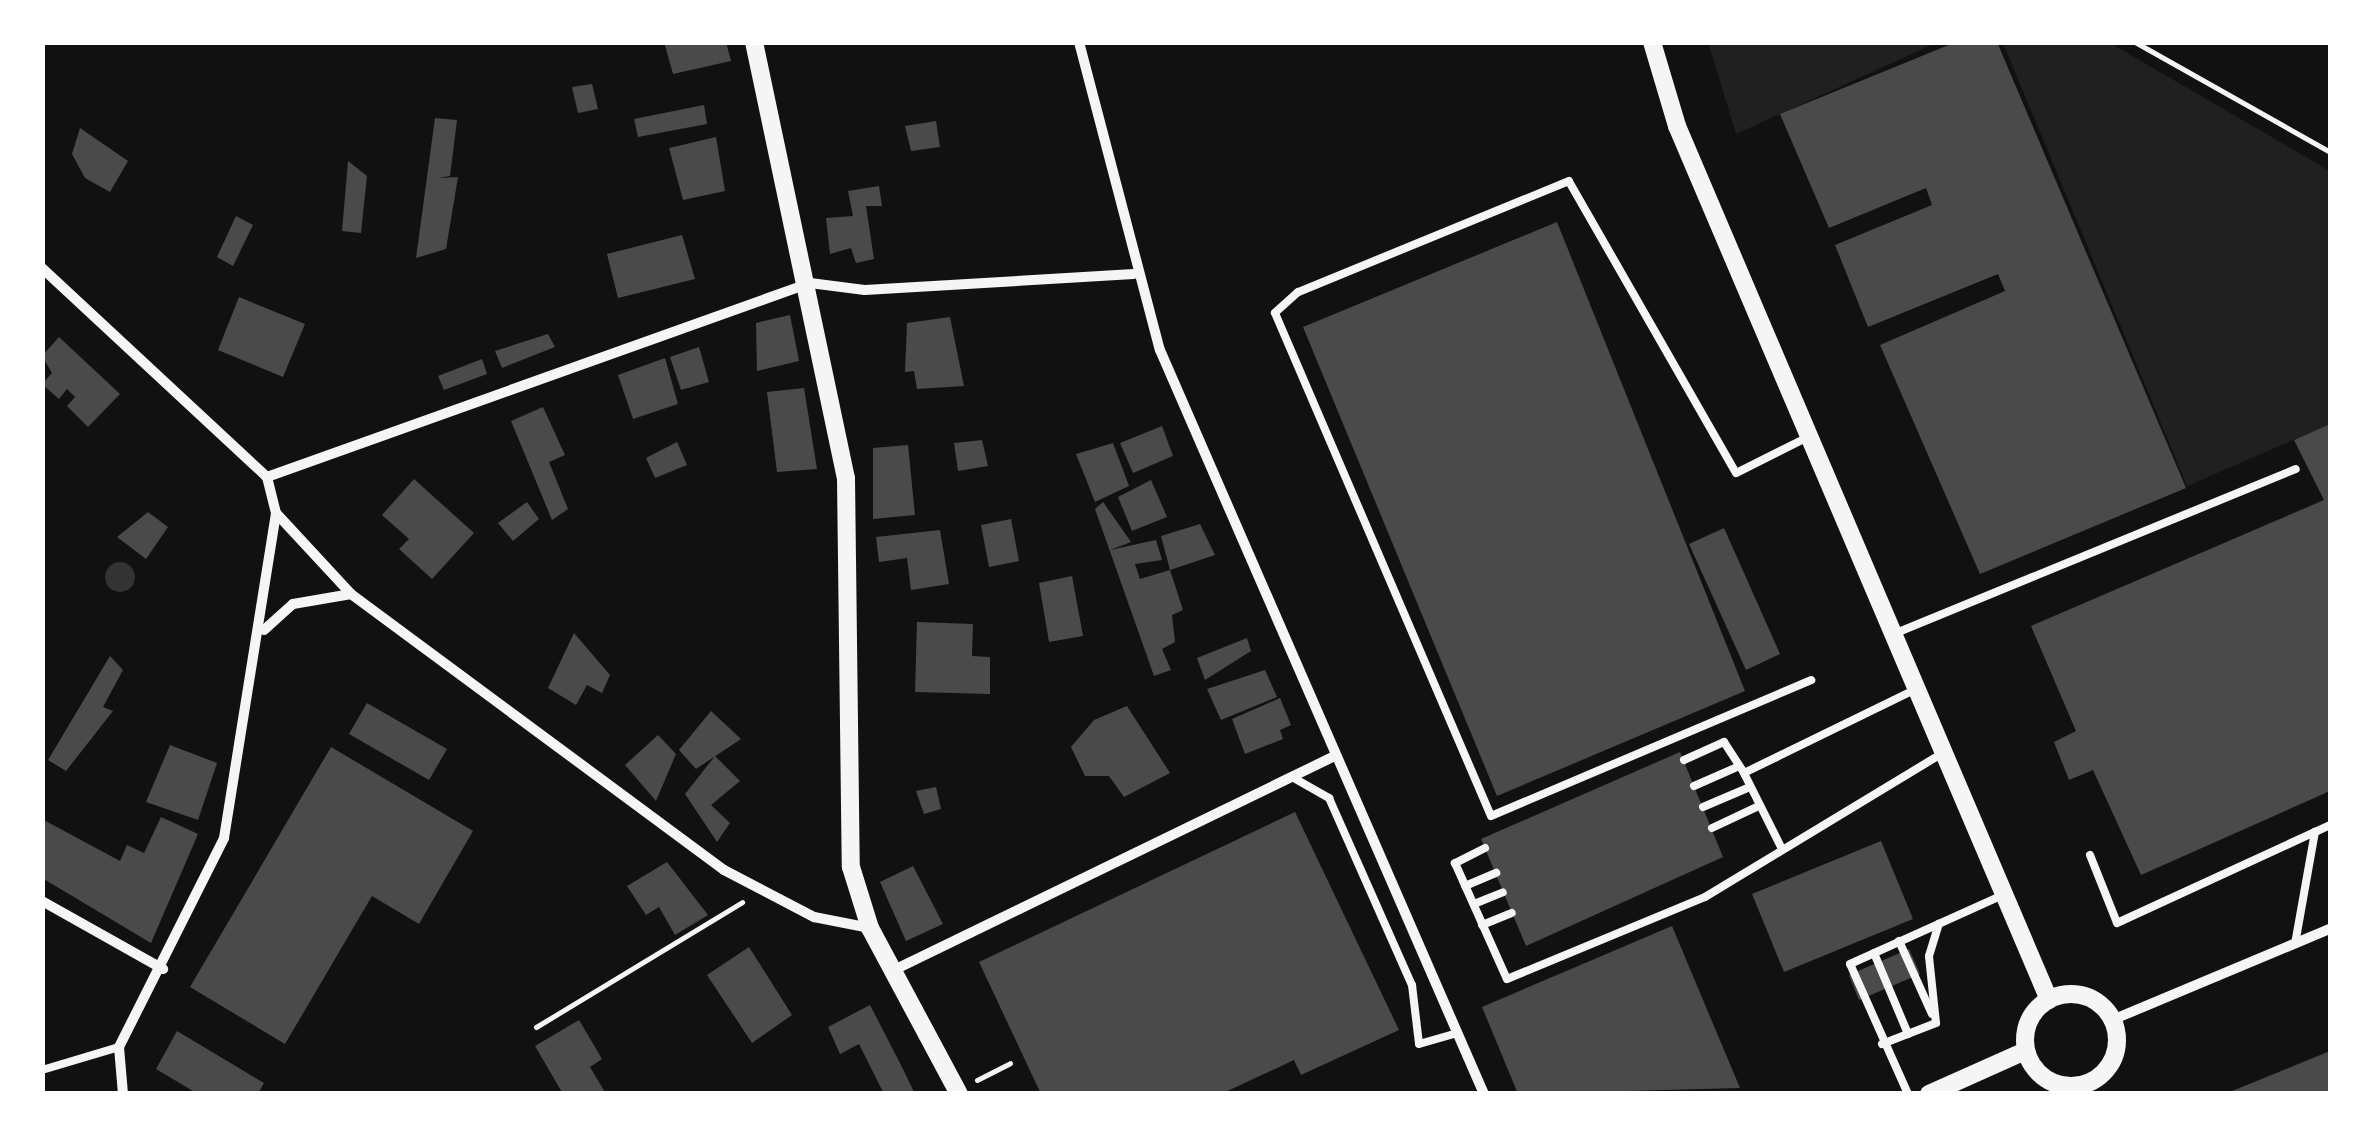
<!DOCTYPE html>
<style>
body{margin:0}
#map{position:relative;width:2373px;height:1136px;overflow:hidden;background:#111;font-family:Barlow,sans-serif}
div>[style]{position:absolute}
[style*='--x']{left:calc(var(--x)*1px);top:calc(var(--y)*1px);width:calc(var(--w)*1px);rotate:calc(var(--a)*1deg)}
.green>*{inset:0;background:#202020}
.water>*{inset:0;background:#333}
.round{border-radius:50%}
.building>*{inset:0;background:#4a4a4a}
.path>*{height:5px;margin:-2.5px;padding:0 2.5px;transform-origin:2.5px;border-radius:2.5px;background:#f5f5f5}
.service>*{height:8px;margin:-4px;padding:0 4px;transform-origin:4px;border-radius:4px;background:#f5f5f5}
.minor>*{height:10px;margin:-5px;padding:0 5px;transform-origin:5px;border-radius:5px;background:#f5f5f5}
.tertiary>*{height:18px;margin:-9px;padding:0 9px;transform-origin:9px;border-radius:9px;background:#f5f5f5}
.tertiary>.ring{margin:-9px;padding:0;box-sizing:content-box;background:none;border:18px solid #f5f5f5;border-radius:50%}
span{translate:-50% -50%;white-space:nowrap;text-align:center;line-height:1.15;-webkit-text-stroke:9px #fff;paint-order:stroke}
.frame{position:absolute;inset:0;border:45px solid #fff;pointer-events:none}
</style>
<div id="map">
<div class="green">
<div style="clip-path:polygon(1708px 42px,1936px 42px,1936px 43px,1736px 134px)"></div>
<div style="clip-path:polygon(2003px 43px,2110px 43px,2330px 171px,2330px 424px,2187px 486px)"></div>
</div>
<div class="water">
<div class="round" style="left:105px;top:562px;width:30px;height:30px"></div>
</div>
<div class="building">
<div style="clip-path:polygon(664px 42px,726px 42px,731px 61px,673px 74px)"></div>
<div style="clip-path:polygon(1956px 42px,1997px 42px,2186px 488px,1980px 574px,1880px 345px,2005px 291px,1998px 274px,1868px 327px,1835px 245px,1932px 205px,1926px 188px,1829px 228px,1780px 114px)"></div>
<div style="clip-path:polygon(592px 84px,598px 109px,578px 113px,572px 87px)"></div>
<div style="clip-path:polygon(704px 105px,707px 124px,638px 137px,634px 119px)"></div>
<div style="clip-path:polygon(435px 118px,457px 120px,450px 176px,438px 178px,458px 177px,446px 249px,416px 258px)"></div>
<div style="clip-path:polygon(936px 121px,940px 147px,911px 151px,905px 126px)"></div>
<div style="clip-path:polygon(80px 128px,128px 161px,110px 192px,85px 178px,72px 154px)"></div>
<div style="clip-path:polygon(716px 137px,725px 191px,683px 200px,669px 148px)"></div>
<div style="clip-path:polygon(348px 161px,367px 176px,361px 233px,342px 231px)"></div>
<div style="clip-path:polygon(879px 186px,882px 206px,866px 206px,874px 259px,856px 263px,851px 248px,830px 254px,826px 218px,853px 216px,848px 191px)"></div>
<div style="clip-path:polygon(236px 216px,253px 225px,233px 266px,217px 257px)"></div>
<div style="clip-path:polygon(1557px 222px,1745px 691px,1497px 796px,1303px 327px)"></div>
<div style="clip-path:polygon(682px 235px,695px 279px,618px 298px,607px 254px)"></div>
<div style="clip-path:polygon(239px 297px,305px 324px,283px 377px,218px 350px)"></div>
<div style="clip-path:polygon(790px 315px,799px 361px,757px 371px,756px 323px)"></div>
<div style="clip-path:polygon(950px 317px,964px 386px,917px 389px,914px 371px,905px 372px,907px 323px)"></div>
<div style="clip-path:polygon(548px 334px,555px 347px,502px 368px,495px 351px)"></div>
<div style="clip-path:polygon(59px 337px,120px 394px,88px 427px,67px 406px,75px 397px,67px 389px,59px 399px,42px 384px,52px 373px,42px 356px)"></div>
<div style="clip-path:polygon(699px 347px,709px 382px,681px 390px,670px 357px)"></div>
<div style="clip-path:polygon(665px 358px,678px 404px,633px 419px,618px 375px)"></div>
<div style="clip-path:polygon(482px 359px,487px 374px,444px 390px,438px 376px)"></div>
<div style="clip-path:polygon(804px 388px,817px 469px,777px 472px,767px 392px)"></div>
<div style="clip-path:polygon(543px 407px,565px 455px,549px 462px,568px 509px,552px 520px,511px 421px)"></div>
<div style="clip-path:polygon(2330px 424px,2330px 791px,2141px 875px,2093px 770px,2069px 780px,2054px 742px,2076px 731px,2031px 626px,2324px 500px,2294px 440px)"></div>
<div style="clip-path:polygon(1162px 426px,1173px 456px,1133px 473px,1120px 443px)"></div>
<div style="clip-path:polygon(982px 440px,988px 466px,958px 471px,954px 443px)"></div>
<div style="clip-path:polygon(677px 442px,687px 465px,655px 478px,646px 458px)"></div>
<div style="clip-path:polygon(1113px 443px,1129px 486px,1095px 502px,1076px 454px)"></div>
<div style="clip-path:polygon(908px 445px,915px 515px,873px 519px,873px 448px)"></div>
<div style="clip-path:polygon(414px 479px,474px 533px,432px 579px,399px 549px,409px 539px,382px 515px)"></div>
<div style="clip-path:polygon(1151px 480px,1167px 517px,1132px 531px,1118px 497px)"></div>
<div style="clip-path:polygon(527px 502px,539px 519px,513px 541px,498px 523px)"></div>
<div style="clip-path:polygon(1103px 502px,1131px 542px,1110px 550px,1156px 540px,1162px 560px,1135px 564px,1140px 579px,1170px 570px,1183px 610px,1172px 615px,1175px 642px,1162px 649px,1171px 670px,1154px 676px,1095px 509px)"></div>
<div style="clip-path:polygon(148px 512px,168px 527px,146px 559px,117px 537px)"></div>
<div style="clip-path:polygon(1011px 519px,1019px 561px,989px 567px,981px 525px)"></div>
<div style="clip-path:polygon(1200px 524px,1215px 555px,1170px 570px,1161px 536px)"></div>
<div style="clip-path:polygon(1724px 528px,1780px 654px,1746px 670px,1689px 544px)"></div>
<div style="clip-path:polygon(940px 530px,949px 584px,911px 590px,907px 558px,879px 562px,876px 537px)"></div>
<div style="clip-path:polygon(1072px 576px,1083px 636px,1049px 642px,1039px 583px)"></div>
<div style="clip-path:polygon(917px 622px,973px 624px,972px 656px,990px 657px,990px 694px,915px 692px)"></div>
<div style="clip-path:polygon(574px 633px,610px 675px,602px 693px,587px 685px,576px 705px,548px 688px)"></div>
<div style="clip-path:polygon(1247px 638px,1251px 651px,1205px 680px,1197px 658px)"></div>
<div style="clip-path:polygon(110px 656px,123px 670px,103px 707px,113px 711px,66px 771px,48px 760px)"></div>
<div style="clip-path:polygon(1265px 670px,1277px 697px,1221px 720px,1207px 689px)"></div>
<div style="clip-path:polygon(1280px 698px,1291px 725px,1280px 730px,1283px 739px,1245px 754px,1232px 719px)"></div>
<div style="clip-path:polygon(367px 703px,447px 749px,429px 780px,349px 734px)"></div>
<div style="clip-path:polygon(1127px 706px,1170px 773px,1124px 797px,1109px 776px,1085px 776px,1071px 747px,1094px 720px)"></div>
<div style="clip-path:polygon(711px 711px,741px 739px,696px 769px,679px 750px)"></div>
<div style="clip-path:polygon(658px 735px,676px 754px,656px 801px,625px 765px)"></div>
<div style="clip-path:polygon(170px 745px,217px 763px,198px 820px,146px 802px)"></div>
<div style="clip-path:polygon(331px 747px,473px 831px,419px 924px,372px 896px,285px 1044px,190px 987px)"></div>
<div style="clip-path:polygon(1680px 752px,1723px 857px,1526px 946px,1481px 839px)"></div>
<div style="clip-path:polygon(715px 756px,740px 781px,711px 805px,730px 823px,717px 842px,685px 794px)"></div>
<div style="clip-path:polygon(936px 787px,941px 809px,924px 814px,916px 791px)"></div>
<div style="clip-path:polygon(1295px 812px,1399px 1030px,1301px 1075px,1294px 1060px,1221px 1094px,1041px 1094px,979px 962px)"></div>
<div style="clip-path:polygon(161px 817px,198px 834px,151px 943px,42px 878px,42px 819px,120px 861px,127px 845px,144px 853px)"></div>
<div style="clip-path:polygon(1881px 841px,1913px 919px,1784px 972px,1752px 894px)"></div>
<div style="clip-path:polygon(667px 862px,708px 915px,675px 935px,659px 907px,646px 915px,627px 886px)"></div>
<div style="clip-path:polygon(913px 866px,943px 924px,906px 941px,880px 882px)"></div>
<div style="clip-path:polygon(1672px 926px,1740px 1088px,1518px 1094px,1482px 1007px)"></div>
<div style="clip-path:polygon(749px 947px,792px 1015px,752px 1043px,707px 975px)"></div>
<div style="clip-path:polygon(1909px 949px,1920px 974px,1859px 1000px,1849px 975px)"></div>
<div style="clip-path:polygon(870px 1005px,902px 1067px,915px 1094px,884px 1094px,859px 1044px,840px 1054px,828px 1027px)"></div>
<div style="clip-path:polygon(579px 1020px,602px 1059px,590px 1067px,606px 1094px,563px 1094px,535px 1046px)"></div>
<div style="clip-path:polygon(177px 1031px,264px 1083px,258px 1094px,198px 1094px,156px 1069px)"></div>
<div style="clip-path:polygon(2330px 1051px,2330px 1094px,2227px 1094px,2227px 1093px)"></div>
</div>
<div class="path">
<div style="--x:2135;--y:42;--w:224;--a:29.4"></div>
<div style="--x:536;--y:1027;--w:241;--a:-31.2"></div>
<div style="--x:977;--y:1080;--w:37;--a:-27"></div>
</div>
<div class="service">
<div style="--x:1808;--y:437;--w:80;--a:153.4"></div>
<div style="--x:1736;--y:473;--w:336;--a:-119.8"></div>
<div style="--x:1569;--y:181;--w:293;--a:157.7"></div>
<div style="--x:1298;--y:292;--w:31;--a:138"></div>
<div style="--x:1275;--y:313;--w:547;--a:66.76"></div>
<div style="--x:1491;--y:816;--w:348;--a:-23"></div>
<div style="--x:1896;--y:633;--w:432;--a:-22.3"></div>
<div style="--x:1684;--y:760;--w:44;--a:-24.2"></div>
<div style="--x:1724;--y:742;--w:37;--a:57"></div>
<div style="--x:1292;--y:777;--w:43;--a:29.6"></div>
<div style="--x:1329;--y:798;--w:205;--a:66.1"></div>
<div style="--x:1412;--y:985;--w:59;--a:83.2"></div>
<div style="--x:1419;--y:1044;--w:40;--a:-16"></div>
<div style="--x:1694;--y:786;--w:45;--a:-23.7"></div>
<div style="--x:1703;--y:807;--w:51;--a:-23.1"></div>
<div style="--x:1712;--y:828;--w:52;--a:-25.1"></div>
<div style="--x:1485;--y:848;--w:34;--a:153"></div>
<div style="--x:1455;--y:863;--w:127;--a:65.9"></div>
<div style="--x:1507;--y:979;--w:214;--a:-22.5"></div>
<div style="--x:1705;--y:897;--w:278;--a:-31.2"></div>
<div style="--x:1782;--y:849;--w:85;--a:-116.6"></div>
<div style="--x:1744;--y:773;--w:191;--a:-26"></div>
<div style="--x:2090;--y:855;--w:73;--a:68.3"></div>
<div style="--x:2117;--y:923;--w:218;--a:-24.7"></div>
<div style="--x:1465;--y:886;--w:34;--a:-23"></div>
<div style="--x:1474;--y:904;--w:31;--a:-22"></div>
<div style="--x:1482;--y:925;--w:32;--a:-22"></div>
<div style="--x:1899;--y:941;--w:80;--a:65.7"></div>
<div style="--x:2295;--y:944;--w:114;--a:-79.9"></div>
<div style="--x:2315;--y:832;--w:17;--a:-25"></div>
<div style="--x:1874;--y:953;--w:88;--a:67.2"></div>
<div style="--x:1936;--y:1023;--w:67;--a:-96"></div>
<div style="--x:1929;--y:956;--w:34;--a:-73"></div>
<div style="--x:1882;--y:1044;--w:58;--a:-21.3"></div>
<div style="--x:42;--y:1070;--w:80;--a:-16.6"></div>
<div style="--x:1908;--y:1094;--w:142;--a:-114"></div>
<div style="--x:1850;--y:964;--w:168;--a:-24.3"></div>
</div>
<div class="minor">
<div style="--x:1079;--y:42;--w:318;--a:75.3"></div>
<div style="--x:1160;--y:350;--w:811;--a:66.47"></div>
<div style="--x:42;--y:268;--w:307;--a:42.9"></div>
<div style="--x:267;--y:477;--w:37;--a:76"></div>
<div style="--x:276;--y:513;--w:110;--a:47.2"></div>
<div style="--x:351;--y:594;--w:464;--a:36.5"></div>
<div style="--x:724;--y:870;--w:102;--a:27.6"></div>
<div style="--x:814;--y:917;--w:57;--a:11.1"></div>
<div style="--x:267;--y:477;--w:577;--a:-19.66"></div>
<div style="--x:810;--y:283;--w:55;--a:7.3"></div>
<div style="--x:865;--y:290;--w:269;--a:-3.4"></div>
<div style="--x:264;--y:630;--w:39;--a:-42"></div>
<div style="--x:293;--y:604;--w:59;--a:-9.8"></div>
<div style="--x:42;--y:901;--w:139;--a:29.3"></div>
<div style="--x:894;--y:970;--w:488;--a:-25.9"></div>
<div style="--x:2112;--y:1020;--w:236;--a:-22.7"></div>
<div style="--x:123;--y:1094;--w:47;--a:-94.9"></div>
<div style="--x:119;--y:1047;--w:234;--a:-63.3"></div>
<div style="--x:224;--y:838;--w:329;--a:-80.9"></div>
</div>
<div class="tertiary">
<div style="--x:754;--y:42;--w:446;--a:78.1"></div>
<div style="--x:846;--y:478;--w:389;--a:89.3"></div>
<div style="--x:851;--y:867;--w:64;--a:72.7"></div>
<div style="--x:870;--y:928;--w:188;--a:61.8"></div>
<div style="--x:1652;--y:42;--w:88;--a:73.4"></div>
<div style="--x:1677;--y:126;--w:950;--a:66.94"></div>
<div class="ring" style="left:2025px;top:994px;width:74px;height:74px"></div>
<div style="--x:1929;--y:1094;--w:105;--a:-24.1"></div>
</div>
<div class="frame"></div>
</div>
